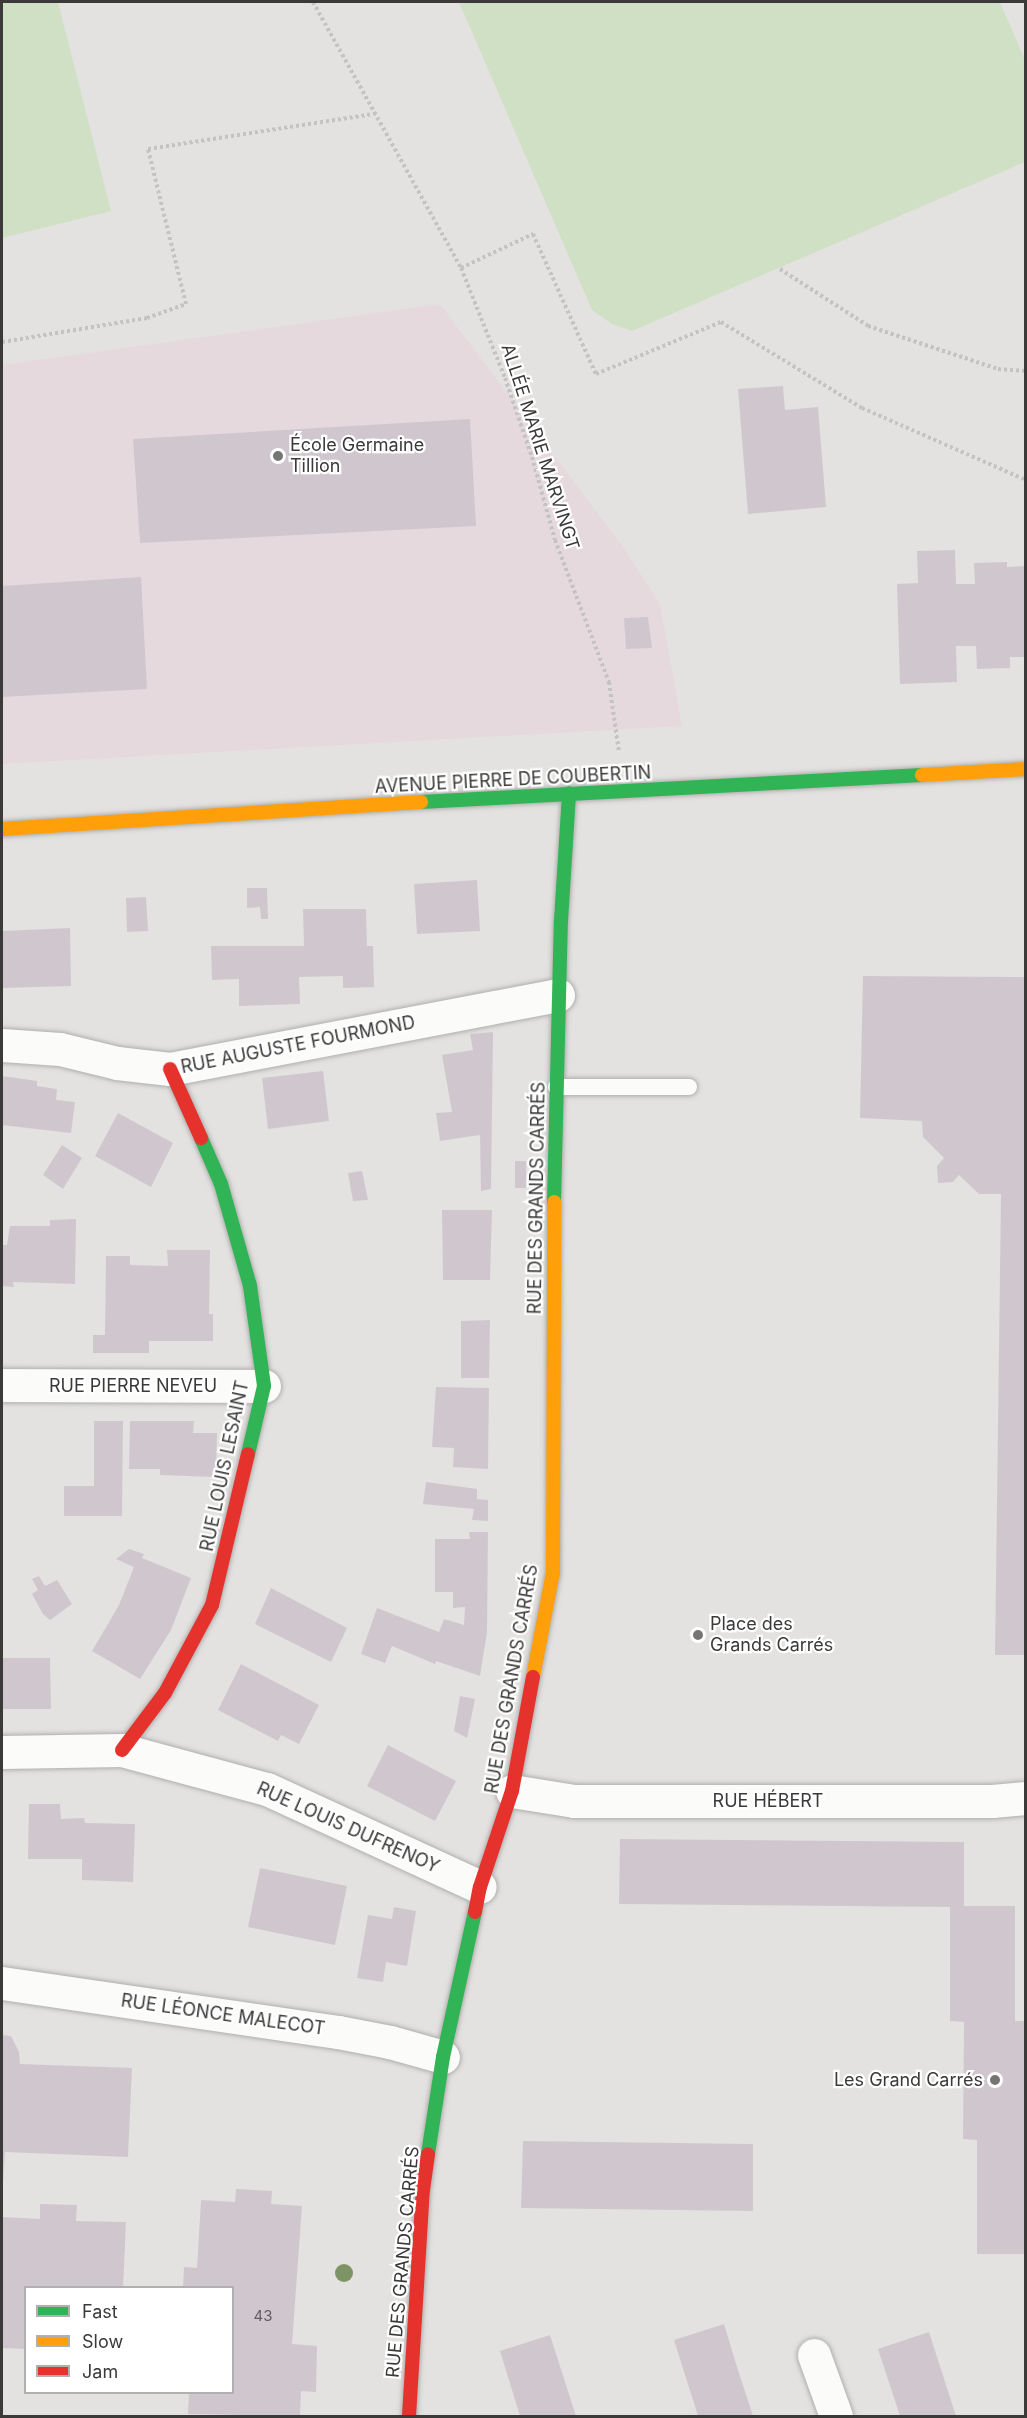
<!DOCTYPE html>
<meta charset="utf-8">
<style>
body{margin:0}
#map{position:relative;width:1027px;height:2418px;overflow:hidden;background:#e3e2e0;font-family:Inter,sans-serif}
div>[style]{position:absolute}
[style*='--x']{left:calc(var(--x)*1px);top:calc(var(--y)*1px);width:calc(var(--w)*1px);rotate:calc(var(--a)*1deg)}
.education>*{inset:0;background:#e6d9de}
.green>*{inset:0;background:#cfe0c4}
.building>*{inset:0;background:#d0c7ce}
.path>*{height:4px;margin-top:-2px;transform-origin:0;background:repeating-linear-gradient(90deg,#c3c3c2 0 3px,transparent 0 6px)}
.roads{filter:drop-shadow(0 0 2px #b0afae) drop-shadow(0 0 2px #b0afae)}
.lane>*{height:16px;margin:-8px;padding:0 8px;transform-origin:8px;border-radius:8px;background:#fbfbfa}
.street>*{height:33px;margin:-16.5px;padding:0 16.5px;transform-origin:16.5px;border-radius:16.5px;background:#fbfbfa}
.fast>*{height:14px;margin:-7px;padding:0 7px;transform-origin:7px;border-radius:7px;background:#30b455}
.slow>*{height:14px;margin:-7px;padding:0 7px;transform-origin:7px;border-radius:7px;background:#ff9f0a}
.jam>*{height:14px;margin:-7px;padding:0 7px;transform-origin:7px;border-radius:7px;background:#e5322d}
.trees>*{width:18px;height:18px;margin:-9px;border-radius:50%;background:#7e9366}
.dots>*{width:16px;height:16px;translate:-50% -50%;box-sizing:border-box;border:3px solid #fff;border-radius:50%}
span{translate:-50% -50%;white-space:nowrap;text-align:center;line-height:1.15;-webkit-text-stroke:4.5px #fff;paint-order:stroke}
.number-label{font-size:15px;color:#605d5e}
.number-label span{-webkit-text-stroke-width:0}
.poi-label{font-size:18px;color:#3b3a39}
.left{translate:0 -50%;text-align:left}
.right{translate:-100% -50%;text-align:right}
.street-label{font-size:18px;color:#3b3a39}
.frame{position:absolute;inset:0;border:3px solid #3b3a39;pointer-events:none}
.legend{position:absolute;left:24px;top:2286px;width:210px;height:108px;box-sizing:border-box;background:#fff;border:2px solid #b1b0b0;margin:0;padding:8px 10px;list-style:none;font-size:18px;color:#3b3a39}
.legend li{display:flex;align-items:center;gap:12px;height:30px}
.legend b{width:30px;border:2px solid #b1b0b0}
</style>
<div id="map">
<div class="education">
<div style="clip-path:polygon(440px 304px,623px 547px,660px 604px,682px 726px,2px 764px,2px 365px)"></div>
</div>
<div class="green">
<div style="clip-path:polygon(2px 2px,58px 2px,111px 211px,2px 238px)"></div>
<div style="clip-path:polygon(459px 2px,1000px 2px,1025px 60px,1025px 162px,632px 331px,612px 324px,592px 310px)"></div>
</div>
<div class="building">
<div style="clip-path:polygon(783px 386px,785px 410px,818px 407px,826px 507px,748px 514px,738px 389px)"></div>
<div style="clip-path:polygon(470px 419px,476px 526px,140px 543px,133px 439px)"></div>
<div style="clip-path:polygon(955px 550px,956px 584px,975px 584px,974px 563px,1007px 562px,1007px 567px,1026px 566px,1026px 657px,1010px 657px,1010px 668px,977px 669px,976px 646px,956px 646px,957px 682px,900px 684px,897px 584px,918px 583px,917px 551px)"></div>
<div style="clip-path:polygon(141px 577px,147px 689px,2px 697px,2px 586px)"></div>
<div style="clip-path:polygon(648px 617px,652px 648px,626px 649px,624px 618px)"></div>
<div style="clip-path:polygon(477px 880px,480px 931px,417px 934px,414px 884px)"></div>
<div style="clip-path:polygon(247px 888px,267px 888px,268px 919px,261px 919px,260px 907px,247px 908px)"></div>
<div style="clip-path:polygon(146px 897px,148px 931px,127px 932px,126px 898px)"></div>
<div style="clip-path:polygon(303px 909px,366px 909px,367px 946px,373px 946px,374px 987px,343px 988px,343px 976px,299px 977px,300px 1004px,239px 1006px,239px 979px,212px 980px,211px 946px,304px 946px)"></div>
<div style="clip-path:polygon(70px 928px,71px 986px,2px 988px,2px 931px)"></div>
<div style="clip-path:polygon(863px 976px,1026px 977px,1026px 1655px,995px 1655px,1001px 1194px,979px 1194px,959px 1175px,953px 1182px,938px 1183px,937px 1166px,944px 1158px,923px 1137px,922px 1121px,860px 1118px)"></div>
<div style="clip-path:polygon(493px 1032px,491px 1189px,481px 1191px,480px 1135px,440px 1141px,436px 1113px,452px 1112px,442px 1055px,473px 1050px,470px 1034px)"></div>
<div style="clip-path:polygon(323px 1071px,329px 1121px,268px 1129px,262px 1078px)"></div>
<div style="clip-path:polygon(2px 1076px,37px 1081px,37px 1086px,57px 1089px,56px 1100px,75px 1102px,71px 1133px,2px 1125px)"></div>
<div style="clip-path:polygon(118px 1113px,173px 1143px,151px 1187px,95px 1156px)"></div>
<div style="clip-path:polygon(62px 1145px,82px 1158px,63px 1189px,43px 1175px)"></div>
<div style="clip-path:polygon(515px 1161px,526px 1161px,526px 1188px,515px 1188px)"></div>
<div style="clip-path:polygon(362px 1171px,368px 1200px,353px 1201px,348px 1173px)"></div>
<div style="clip-path:polygon(442px 1210px,492px 1210px,490px 1280px,443px 1280px)"></div>
<div style="clip-path:polygon(76px 1219px,75px 1284px,13px 1282px,14px 1287px,2px 1286px,2px 1245px,7px 1245px,10px 1226px,50px 1226px,50px 1220px)"></div>
<div style="clip-path:polygon(167px 1250px,210px 1250px,209px 1314px,213px 1314px,213px 1341px,149px 1341px,149px 1353px,93px 1353px,93px 1335px,105px 1335px,106px 1256px,130px 1256px,130px 1265px,168px 1266px)"></div>
<div style="clip-path:polygon(490px 1320px,489px 1378px,461px 1378px,461px 1321px)"></div>
<div style="clip-path:polygon(436px 1387px,489px 1388px,488px 1469px,453px 1467px,454px 1448px,432px 1447px)"></div>
<div style="clip-path:polygon(94px 1421px,123px 1421px,122px 1516px,64px 1516px,64px 1486px,94px 1486px)"></div>
<div style="clip-path:polygon(130px 1421px,194px 1421px,193px 1433px,217px 1433px,216px 1477px,160px 1475px,160px 1469px,129px 1469px)"></div>
<div style="clip-path:polygon(426px 1482px,477px 1489px,477px 1499px,488px 1500px,488px 1521px,472px 1520px,474px 1509px,423px 1504px)"></div>
<div style="clip-path:polygon(469px 1532px,488px 1532px,487px 1632px,480px 1676px,436px 1661px,435px 1664px,392px 1646px,385px 1663px,361px 1654px,377px 1608px,439px 1632px,444px 1619px,464px 1625px,465px 1607px,453px 1608px,453px 1592px,435px 1592px,435px 1539px,470px 1539px)"></div>
<div style="clip-path:polygon(129px 1549px,144px 1554px,142px 1558px,191px 1578px,171px 1630px,140px 1679px,92px 1651px,119px 1605px,134px 1567px,116px 1559px)"></div>
<div style="clip-path:polygon(39px 1576px,45px 1586px,57px 1580px,72px 1604px,50px 1620px,43px 1614px,32px 1594px,38px 1590px,32px 1579px)"></div>
<div style="clip-path:polygon(271px 1588px,347px 1628px,331px 1662px,255px 1624px)"></div>
<div style="clip-path:polygon(2px 1658px,50px 1658px,51px 1709px,2px 1709px)"></div>
<div style="clip-path:polygon(241px 1664px,319px 1705px,299px 1744px,281px 1735px,278px 1741px,218px 1710px)"></div>
<div style="clip-path:polygon(460px 1696px,475px 1699px,467px 1738px,454px 1731px)"></div>
<div style="clip-path:polygon(388px 1745px,456px 1781px,435px 1821px,367px 1786px)"></div>
<div style="clip-path:polygon(29px 1804px,60px 1804px,61px 1819px,84px 1818px,85px 1823px,135px 1824px,133px 1882px,82px 1880px,82px 1859px,28px 1859px)"></div>
<div style="clip-path:polygon(620px 1839px,964px 1842px,964px 1906px,1015px 1906px,1015px 2021px,1026px 2021px,1026px 2254px,977px 2254px,977px 2140px,963px 2139px,964px 2022px,950px 2021px,950px 1907px,619px 1904px)"></div>
<div style="clip-path:polygon(260px 1868px,347px 1886px,335px 1945px,248px 1927px)"></div>
<div style="clip-path:polygon(394px 1907px,416px 1911px,407px 1966px,386px 1962px,383px 1982px,357px 1978px,368px 1915px,392px 1919px)"></div>
<div style="clip-path:polygon(2px 2035px,11px 2036px,19px 2052px,20px 2064px,132px 2068px,128px 2157px,5px 2152px,2px 2198px)"></div>
<div style="clip-path:polygon(523px 2141px,753px 2144px,753px 2211px,521px 2208px)"></div>
<div style="clip-path:polygon(236px 2189px,272px 2191px,271px 2204px,302px 2206px,292px 2344px,317px 2346px,316px 2392px,301px 2391px,300px 2416px,188px 2414px,189px 2392px,232px 2392px,232px 2288px,183px 2288px,184px 2267px,197px 2268px,201px 2200px,235px 2202px)"></div>
<div style="clip-path:polygon(40px 2204px,77px 2205px,76px 2221px,126px 2222px,123px 2288px,26px 2288px,26px 2349px,2px 2348px,2px 2217px,40px 2219px)"></div>
<div style="clip-path:polygon(724px 2324px,737px 2367px,753px 2416px,698px 2416px,674px 2340px)"></div>
<div style="clip-path:polygon(929px 2332px,956px 2416px,900px 2416px,878px 2349px)"></div>
<div style="clip-path:polygon(550px 2335px,576px 2416px,520px 2416px,500px 2351px)"></div>
</div>
<div class="path">
<div style="--x:313;--y:2;--w:304;--a:60.9"></div>
<div style="--x:461;--y:268;--w:118;--a:68.2"></div>
<div style="--x:505;--y:378;--w:83;--a:71.1"></div>
<div style="--x:532;--y:457;--w:86;--a:74.5"></div>
<div style="--x:555;--y:540;--w:152;--a:69.2"></div>
<div style="--x:609;--y:682;--w:71;--a:81.9"></div>
<div style="--x:461;--y:268;--w:80;--a:-25.3"></div>
<div style="--x:533;--y:234;--w:154;--a:65.8"></div>
<div style="--x:596;--y:374;--w:135;--a:-22.6"></div>
<div style="--x:721;--y:322;--w:165;--a:31.4"></div>
<div style="--x:862;--y:408;--w:179;--a:23.7"></div>
<div style="--x:780;--y:269;--w:105;--a:32.9"></div>
<div style="--x:868;--y:326;--w:137;--a:18.3"></div>
<div style="--x:998;--y:369;--w:28;--a:4"></div>
<div style="--x:2;--y:342;--w:147;--a:-9.4"></div>
<div style="--x:147;--y:318;--w:41;--a:-19.7"></div>
<div style="--x:186;--y:304;--w:160;--a:-103.8"></div>
<div style="--x:148;--y:149;--w:230;--a:-8.8"></div>
</div>
<div class="roads">
<div class="lane">
<div style="--x:556;--y:1087;--w:133;--a:0"></div>
</div>
<div class="street">
<div style="--x:2;--y:1045;--w:58;--a:3.9"></div>
<div style="--x:60;--y:1049;--w:59;--a:13.8"></div>
<div style="--x:117;--y:1063;--w:53;--a:6.5"></div>
<div style="--x:170;--y:1069;--w:395;--a:-10.8"></div>
<div style="--x:2;--y:1385;--w:262;--a:0.2"></div>
<div style="--x:2;--y:1752;--w:120;--a:-1"></div>
<div style="--x:122;--y:1750;--w:150;--a:15.1"></div>
<div style="--x:267;--y:1789;--w:234;--a:24.7"></div>
<div style="--x:512;--y:1791;--w:63;--a:9.2"></div>
<div style="--x:574;--y:1801;--w:418;--a:0"></div>
<div style="--x:992;--y:1801;--w:34;--a:-5"></div>
<div style="--x:2;--y:1983;--w:340;--a:8.3"></div>
<div style="--x:338;--y:2032;--w:53;--a:10.9"></div>
<div style="--x:390;--y:2042;--w:55;--a:15.8"></div>
<div style="--x:814;--y:2355;--w:65;--a:70.2"></div>
</div>
<div class="fast">
<div style="--x:421;--y:802;--w:502;--a:-3.08"></div>
<div style="--x:201;--y:1138;--w:50;--a:66.5"></div>
<div style="--x:221;--y:1184;--w:106;--a:74.1"></div>
<div style="--x:250;--y:1286;--w:101;--a:82"></div>
<div style="--x:264;--y:1386;--w:70;--a:103.2"></div>
<div style="--x:554;--y:1202;--w:281;--a:-88.6"></div>
<div style="--x:561;--y:921;--w:128;--a:-86.4"></div>
<div style="--x:428;--y:2154;--w:98;--a:-81.2"></div>
<div style="--x:443;--y:2057;--w:148;--a:-77.6"></div>
</div>
<div class="slow">
<div style="--x:922;--y:775;--w:104;--a:-3.3"></div>
<div style="--x:2;--y:829;--w:420;--a:-3.7"></div>
<div style="--x:533;--y:1677;--w:107;--a:-79.2"></div>
<div style="--x:553;--y:1572;--w:370;--a:-89.8"></div>
</div>
<div class="jam">
<div style="--x:170;--y:1069;--w:76;--a:65.8"></div>
<div style="--x:122;--y:1750;--w:71;--a:-53"></div>
<div style="--x:165;--y:1693;--w:100;--a:-61.9"></div>
<div style="--x:212;--y:1605;--w:155;--a:-76.6"></div>
<div style="--x:475;--y:1912;--w:25;--a:-79"></div>
<div style="--x:480;--y:1887;--w:101;--a:-71.6"></div>
<div style="--x:512;--y:1791;--w:116;--a:-79.6"></div>
<div style="--x:409;--y:2416;--w:226;--a:-86.5"></div>
<div style="--x:423;--y:2190;--w:36;--a:-82"></div>
</div>
</div>
<div class="trees">
<div style="left:344px;top:2273px"></div>
</div>
<div class="dots">
<div style="left:278px;top:456px;background:#767573"></div>
<div style="left:698px;top:1635px;background:#767573"></div>
<div style="left:995px;top:2080px;background:#767573"></div>
</div>
<div class="number-label">
<span style="left:263px;top:2316px">43</span>
</div>
<div class="poi-label">
<span class="left" style="left:290px;top:456px">École Germaine<br>Tillion</span>
<span class="left" style="left:710px;top:1635px">Place des<br>Grands Carrés</span>
<span class="right" style="left:983px;top:2080px">Les Grand Carrés</span>
</div>
<div class="street-label">
<span style="left:540px;top:447px;rotate:72deg">ALLÉE MARIE MARVINGT</span>
<span style="left:513px;top:780px;rotate:-3deg">AVENUE PIERRE DE COUBERTIN</span>
<span style="left:298px;top:1045px;rotate:-11deg">RUE AUGUSTE FOURMOND</span>
<span style="left:537px;top:1198px;rotate:-89deg">RUE DES GRANDS CARRÉS</span>
<span style="left:133px;top:1386px">RUE PIERRE NEVEU</span>
<span style="left:225px;top:1466px;rotate:-78deg">RUE LOUIS LESAINT</span>
<span style="left:512px;top:1679px;rotate:-80deg">RUE DES GRANDS CARRÉS</span>
<span style="left:768px;top:1801px">RUE HÉBERT</span>
<span style="left:348px;top:1828px;rotate:24deg">RUE LOUIS DUFRENOY</span>
<span style="left:223px;top:2015px;rotate:8deg">RUE LÉONCE MALECOT</span>
<span style="left:403px;top:2262px;rotate:-85deg">RUE DES GRANDS CARRÉS</span>
</div>
<div class="frame"></div>
<ul class="legend">
<li><b style="height:8px;background:#30b455"></b>Fast</li>
<li><b style="height:8px;background:#ff9f0a"></b>Slow</li>
<li><b style="height:8px;background:#e5322d"></b>Jam</li>
</ul>
</div>
